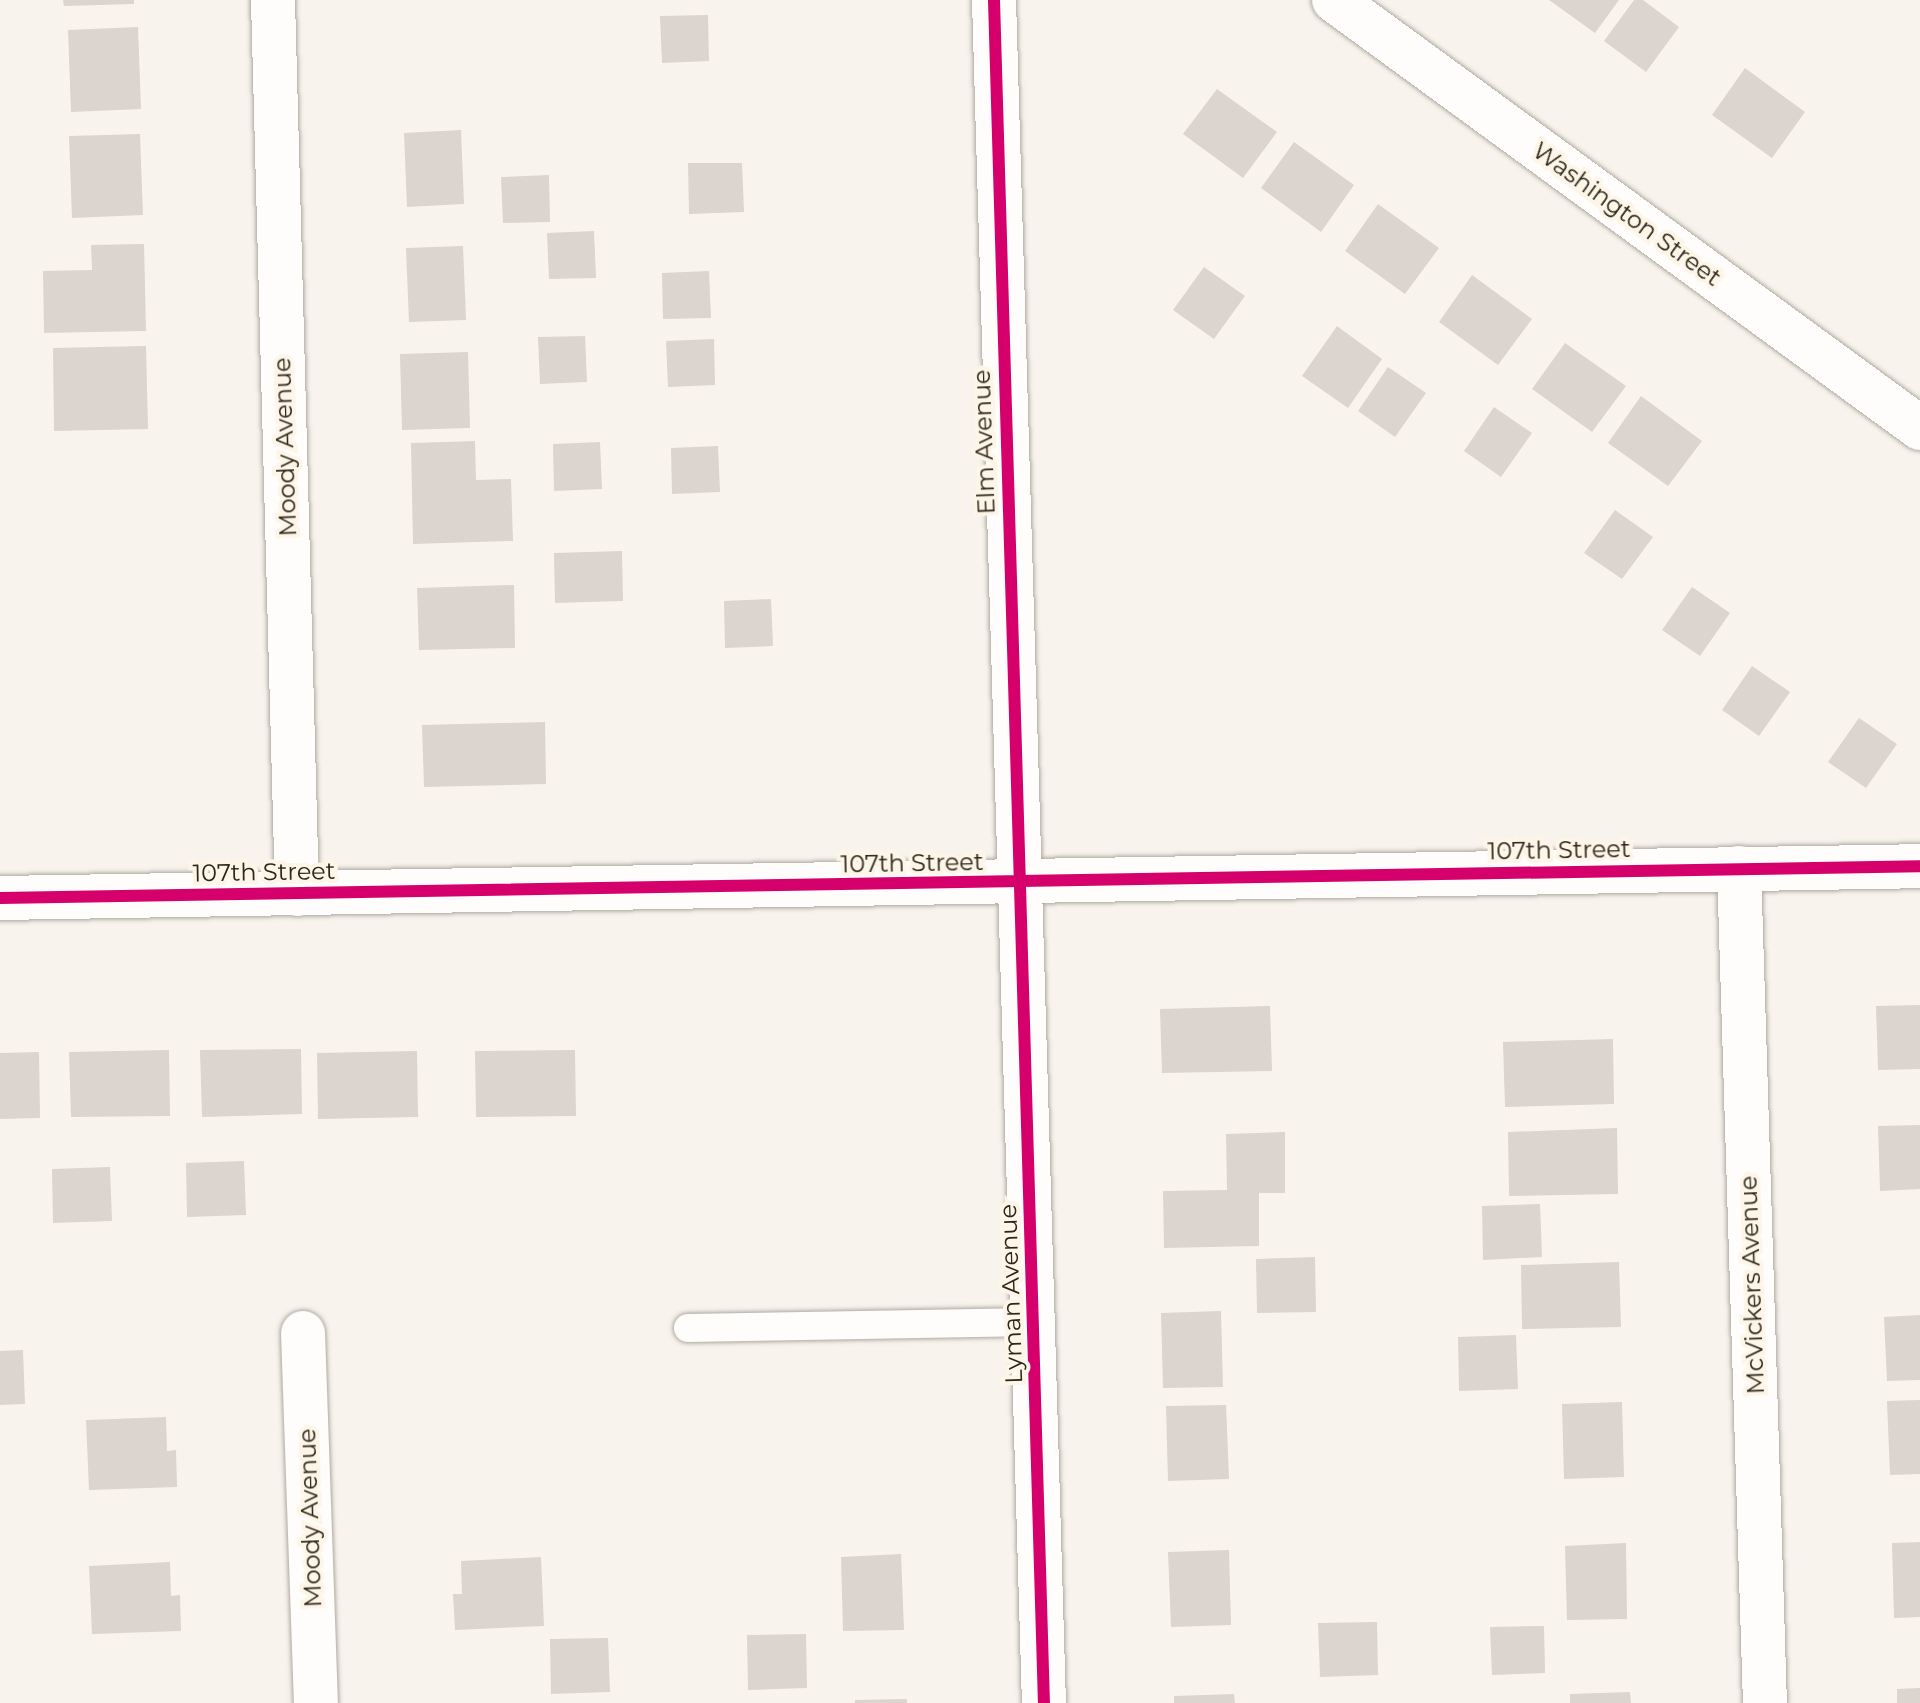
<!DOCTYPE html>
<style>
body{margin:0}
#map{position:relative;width:1920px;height:1703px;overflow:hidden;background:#f8f4ed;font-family:Montserrat,sans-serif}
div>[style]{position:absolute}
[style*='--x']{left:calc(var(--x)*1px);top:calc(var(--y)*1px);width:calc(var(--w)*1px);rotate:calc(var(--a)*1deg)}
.building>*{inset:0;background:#dcd4ce}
.roads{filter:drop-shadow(0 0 2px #afaaa1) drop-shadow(0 0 2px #afaaa1)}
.service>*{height:28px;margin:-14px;padding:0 14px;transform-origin:14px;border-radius:14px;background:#fefdfc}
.minor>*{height:44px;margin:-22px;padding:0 22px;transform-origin:22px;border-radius:22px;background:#fefdfc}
.cycleway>*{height:12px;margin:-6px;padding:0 6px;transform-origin:6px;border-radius:6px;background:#d6006c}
span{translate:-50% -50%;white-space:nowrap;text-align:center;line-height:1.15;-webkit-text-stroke:8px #fdf5e8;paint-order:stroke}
.street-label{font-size:24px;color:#2c2519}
</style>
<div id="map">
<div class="building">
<div style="clip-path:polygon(63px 0,134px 0,134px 4px,64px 6px)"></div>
<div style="clip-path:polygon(1549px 0,1619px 0,1595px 33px)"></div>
<div style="clip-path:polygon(1634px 0,1643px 0,1679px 27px,1646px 72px,1604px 41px)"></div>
<div style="clip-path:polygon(708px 15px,709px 61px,662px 63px,660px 16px)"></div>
<div style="clip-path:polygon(138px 27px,141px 109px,71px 112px,68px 30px)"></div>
<div style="clip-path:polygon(1745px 68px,1805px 112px,1772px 158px,1712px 115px)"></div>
<div style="clip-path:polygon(1217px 89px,1277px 132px,1243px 178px,1183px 134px)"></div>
<div style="clip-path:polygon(461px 130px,464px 204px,407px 207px,404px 133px)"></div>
<div style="clip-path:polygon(140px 134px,143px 215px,72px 218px,69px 136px)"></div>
<div style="clip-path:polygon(1294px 142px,1354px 185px,1321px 232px,1261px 188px)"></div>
<div style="clip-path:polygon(688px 163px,742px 163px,744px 212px,689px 214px)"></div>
<div style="clip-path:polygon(549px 175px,550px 222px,503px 223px,501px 177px)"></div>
<div style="clip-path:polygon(1378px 204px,1439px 248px,1405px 294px,1345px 251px)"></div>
<div style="clip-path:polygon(594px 231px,596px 278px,549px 279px,547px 233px)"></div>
<div style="clip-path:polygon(144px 244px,146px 331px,44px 333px,43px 271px,92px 270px,91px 245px)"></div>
<div style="clip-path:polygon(463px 246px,466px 320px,409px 322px,406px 248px)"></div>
<div style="clip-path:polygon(1204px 267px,1245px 296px,1214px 339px,1173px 310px)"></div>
<div style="clip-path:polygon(709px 271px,711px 318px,663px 319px,662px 273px)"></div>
<div style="clip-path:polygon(1472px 275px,1532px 319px,1498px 365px,1439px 322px)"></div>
<div style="clip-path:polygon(1337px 326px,1382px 359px,1348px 408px,1302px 376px)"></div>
<div style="clip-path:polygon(585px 336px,587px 382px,540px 384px,538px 337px)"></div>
<div style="clip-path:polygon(714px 339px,715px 385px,668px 387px,666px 341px)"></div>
<div style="clip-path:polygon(1565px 343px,1626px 386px,1592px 432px,1532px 389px)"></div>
<div style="clip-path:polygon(146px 346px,148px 429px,54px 431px,53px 348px)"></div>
<div style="clip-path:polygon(468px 352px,470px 428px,402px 430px,400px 354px)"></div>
<div style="clip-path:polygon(1388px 367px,1426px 393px,1395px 437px,1358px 411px)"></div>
<div style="clip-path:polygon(1641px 396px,1702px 441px,1668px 486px,1608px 443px)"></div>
<div style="clip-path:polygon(1494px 407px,1532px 433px,1501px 477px,1464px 451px)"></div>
<div style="clip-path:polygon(475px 441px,476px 480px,511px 479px,513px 541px,413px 544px,411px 443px)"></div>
<div style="clip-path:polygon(600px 442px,602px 489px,554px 491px,553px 444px)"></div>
<div style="clip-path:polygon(718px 446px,720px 492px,672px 494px,671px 448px)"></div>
<div style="clip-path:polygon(1615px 510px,1653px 537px,1622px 579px,1584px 553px)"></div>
<div style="clip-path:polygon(622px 551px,623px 601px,555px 603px,554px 553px)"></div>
<div style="clip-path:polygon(514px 585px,515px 648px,419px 650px,417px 588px)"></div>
<div style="clip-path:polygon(1692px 587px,1730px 613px,1700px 656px,1662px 630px)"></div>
<div style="clip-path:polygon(771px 599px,773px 646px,725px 648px,724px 601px)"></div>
<div style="clip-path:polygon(1752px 666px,1790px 692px,1759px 736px,1722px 710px)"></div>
<div style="clip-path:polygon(1859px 718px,1897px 744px,1866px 788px,1828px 762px)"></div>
<div style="clip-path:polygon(545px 722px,546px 784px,424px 787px,422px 725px)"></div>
<div style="clip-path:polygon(1920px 1005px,1920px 1069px,1878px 1070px,1876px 1006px)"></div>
<div style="clip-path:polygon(1270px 1006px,1272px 1071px,1162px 1073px,1160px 1009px)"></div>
<div style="clip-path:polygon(1613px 1039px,1614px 1104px,1505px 1107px,1503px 1042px)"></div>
<div style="clip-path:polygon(301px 1049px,302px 1114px,202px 1117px,200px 1050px)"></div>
<div style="clip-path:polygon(169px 1050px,170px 1116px,71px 1117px,69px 1052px)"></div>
<div style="clip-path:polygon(575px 1050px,576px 1116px,476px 1117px,475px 1051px)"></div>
<div style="clip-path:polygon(417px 1051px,418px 1117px,318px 1119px,317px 1053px)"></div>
<div style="clip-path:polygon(39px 1052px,40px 1118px,0 1119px,0 1053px)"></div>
<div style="clip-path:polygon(1920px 1125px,1920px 1189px,1880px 1191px,1878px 1126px)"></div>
<div style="clip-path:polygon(1617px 1128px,1618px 1194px,1509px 1196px,1508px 1132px)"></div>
<div style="clip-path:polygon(1285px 1132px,1285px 1193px,1259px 1193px,1259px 1246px,1164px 1248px,1163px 1191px,1227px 1190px,1226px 1134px)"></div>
<div style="clip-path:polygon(244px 1161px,246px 1215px,187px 1217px,186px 1163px)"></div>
<div style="clip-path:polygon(110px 1167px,112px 1221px,53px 1223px,52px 1169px)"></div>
<div style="clip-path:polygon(1540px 1204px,1542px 1257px,1483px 1260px,1482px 1206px)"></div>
<div style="clip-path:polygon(1315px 1257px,1316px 1312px,1257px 1313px,1256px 1259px)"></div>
<div style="clip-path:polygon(1619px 1262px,1621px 1327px,1522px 1329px,1521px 1265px)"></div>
<div style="clip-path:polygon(1221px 1311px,1223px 1387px,1163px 1388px,1161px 1313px)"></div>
<div style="clip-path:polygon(1920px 1315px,1920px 1380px,1887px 1381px,1884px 1317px)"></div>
<div style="clip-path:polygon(1516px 1335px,1518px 1389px,1459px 1391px,1458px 1337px)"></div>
<div style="clip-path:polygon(23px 1350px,25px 1404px,0 1405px,0 1351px)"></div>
<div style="clip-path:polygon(1920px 1400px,1920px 1474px,1890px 1475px,1887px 1401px)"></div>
<div style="clip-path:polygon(1622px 1402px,1624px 1477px,1564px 1479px,1562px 1404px)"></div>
<div style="clip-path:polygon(1226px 1405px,1229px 1479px,1168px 1481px,1166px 1406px)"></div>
<div style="clip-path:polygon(166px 1417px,167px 1451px,176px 1450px,177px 1487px,89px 1490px,86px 1420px)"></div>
<div style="clip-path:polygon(1920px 1542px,1920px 1617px,1894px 1618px,1892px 1543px)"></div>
<div style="clip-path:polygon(1626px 1543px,1627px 1619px,1567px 1620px,1565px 1546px)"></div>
<div style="clip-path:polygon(1229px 1550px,1231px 1625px,1171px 1627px,1168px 1552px)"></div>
<div style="clip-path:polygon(901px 1554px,904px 1630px,843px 1631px,841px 1557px)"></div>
<div style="clip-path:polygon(541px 1557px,544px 1626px,455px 1630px,453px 1594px,462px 1594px,461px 1561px)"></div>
<div style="clip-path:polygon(170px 1562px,171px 1596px,180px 1595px,181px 1631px,92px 1634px,89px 1566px)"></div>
<div style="clip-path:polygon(1377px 1622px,1378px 1675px,1320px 1677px,1318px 1623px)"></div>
<div style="clip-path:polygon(1544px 1626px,1545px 1673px,1492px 1675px,1490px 1627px)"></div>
<div style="clip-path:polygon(806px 1634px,807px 1688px,748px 1690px,747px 1635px)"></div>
<div style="clip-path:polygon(608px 1638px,610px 1692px,551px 1694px,550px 1639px)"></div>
<div style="clip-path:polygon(1920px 1688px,1920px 1703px,1897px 1703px,1897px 1689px)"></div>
<div style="clip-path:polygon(1630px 1692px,1631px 1703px,1570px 1703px,1570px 1694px)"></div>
<div style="clip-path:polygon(1234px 1694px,1235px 1703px,1174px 1703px,1174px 1696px)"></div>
<div style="clip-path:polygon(907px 1699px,907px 1703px,855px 1703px,855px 1700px)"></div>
</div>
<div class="roads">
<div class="service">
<div style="--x:688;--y:1328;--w:346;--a:-1"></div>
</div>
<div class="minor">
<div style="--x:273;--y:0;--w:894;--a:88.46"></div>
<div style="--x:994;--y:0;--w:1704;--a:88.32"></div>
<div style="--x:1334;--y:0;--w:726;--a:36.14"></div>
<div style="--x:1739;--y:868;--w:835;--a:88.22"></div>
<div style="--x:0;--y:898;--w:1920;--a:-0.95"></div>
<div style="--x:303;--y:1333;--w:370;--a:88"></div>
</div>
</div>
<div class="cycleway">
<div style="--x:994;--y:0;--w:1704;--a:88.32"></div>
<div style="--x:0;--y:898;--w:1920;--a:-0.95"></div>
</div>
<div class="street-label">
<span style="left:1627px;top:214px;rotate:36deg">Washington Street</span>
<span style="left:984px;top:442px;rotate:-92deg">Elm Avenue</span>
<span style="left:285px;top:447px;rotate:-92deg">Moody Avenue</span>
<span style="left:1559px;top:850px;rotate:-1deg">107th Street</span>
<span style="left:912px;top:863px;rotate:-1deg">107th Street</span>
<span style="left:264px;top:872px;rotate:-1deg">107th Street</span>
<span style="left:1752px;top:1285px;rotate:-92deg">McVickers Avenue</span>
<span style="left:1011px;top:1294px;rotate:-92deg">Lyman Avenue</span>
<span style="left:310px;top:1518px;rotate:-92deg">Moody Avenue</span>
</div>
</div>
